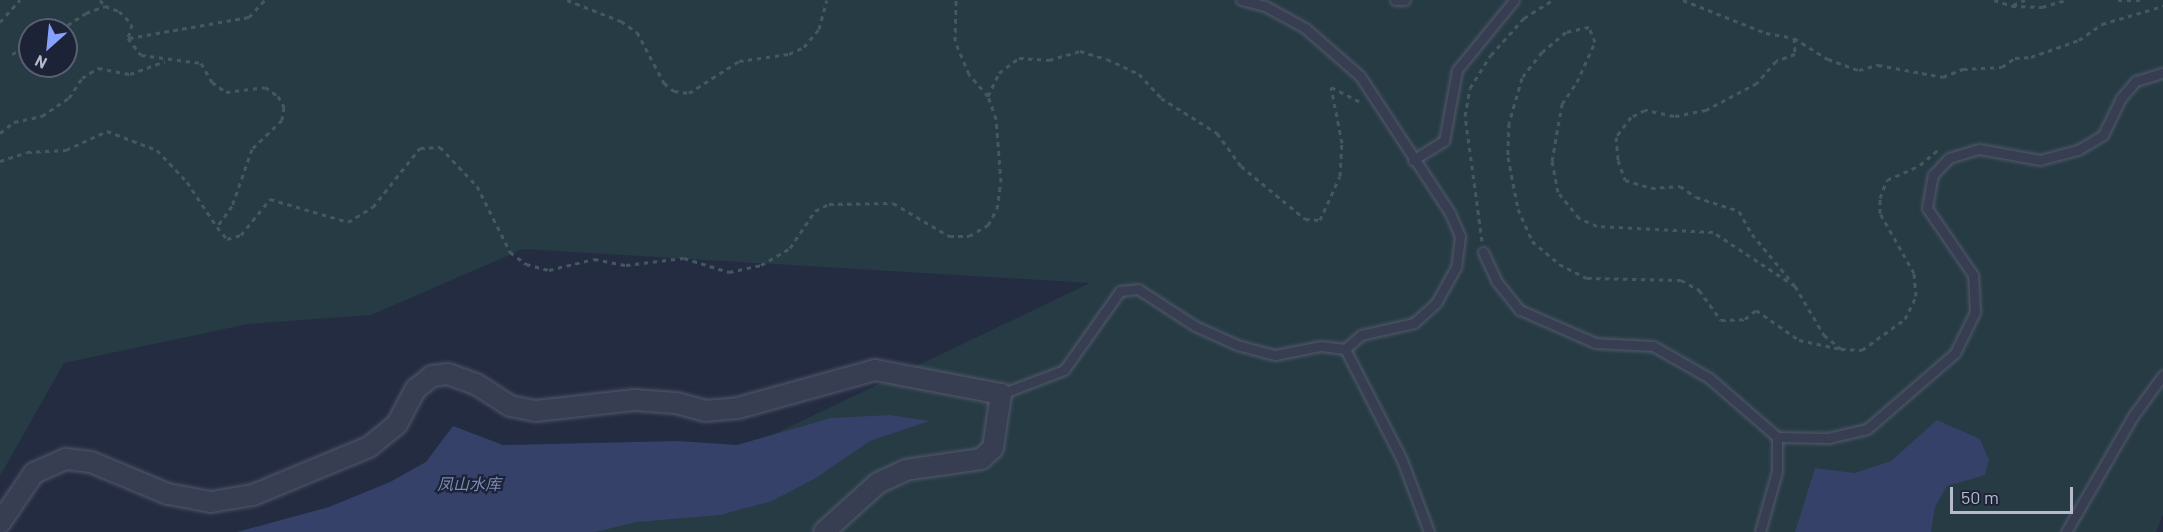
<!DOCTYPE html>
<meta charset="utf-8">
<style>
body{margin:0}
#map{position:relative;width:2163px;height:532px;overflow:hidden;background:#242c42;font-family:Barlow,"Noto Sans SC",sans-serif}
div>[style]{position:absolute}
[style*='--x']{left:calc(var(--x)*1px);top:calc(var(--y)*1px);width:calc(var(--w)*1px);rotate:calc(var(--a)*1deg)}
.green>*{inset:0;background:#263b43}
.water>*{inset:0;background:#354168}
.path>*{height:3px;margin-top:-1.5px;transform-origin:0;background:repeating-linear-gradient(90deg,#445860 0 4.5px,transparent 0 9px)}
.roads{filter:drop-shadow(0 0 2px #53596c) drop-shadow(0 0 2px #53596c)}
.lane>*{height:9px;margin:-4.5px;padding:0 4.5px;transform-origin:4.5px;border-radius:4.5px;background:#383e52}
.street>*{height:20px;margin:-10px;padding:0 10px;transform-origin:10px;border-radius:10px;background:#383e52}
span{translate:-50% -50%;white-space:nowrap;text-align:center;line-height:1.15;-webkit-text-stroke:4.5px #1d2337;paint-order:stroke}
.water-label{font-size:16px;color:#7b8ab5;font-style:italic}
.north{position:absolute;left:18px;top:18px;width:60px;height:60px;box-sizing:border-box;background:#1d2337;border:2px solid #5a5f73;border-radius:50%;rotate:207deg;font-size:16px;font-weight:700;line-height:24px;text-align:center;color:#b5bacc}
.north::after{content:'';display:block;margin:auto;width:21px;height:27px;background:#87a1ff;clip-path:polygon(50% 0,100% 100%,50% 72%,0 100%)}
.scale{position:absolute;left:1950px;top:487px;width:123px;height:27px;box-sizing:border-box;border:3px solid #b5bacc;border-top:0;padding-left:8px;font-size:18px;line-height:21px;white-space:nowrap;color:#b5bacc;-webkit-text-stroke:4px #1d2337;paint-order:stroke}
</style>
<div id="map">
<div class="green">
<div style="clip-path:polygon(evenodd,0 0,2163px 0,2163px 515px,2156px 532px,570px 532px,1090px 283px,523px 249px,371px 315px,248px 324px,64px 363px,0 476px,0 0,30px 30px,66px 30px,66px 66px,30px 66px,30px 30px)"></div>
</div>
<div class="water">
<div style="clip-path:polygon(890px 415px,930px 421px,870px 441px,816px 478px,772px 501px,720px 515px,637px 522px,595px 532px,237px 532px,329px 507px,390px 482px,426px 462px,453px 426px,503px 445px,677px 441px,737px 445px,831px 418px)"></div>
<div style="clip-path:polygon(1937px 420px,1980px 439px,1989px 460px,1985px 475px,1947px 486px,1935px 507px,1931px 532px,1795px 532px,1815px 468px,1855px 473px,1891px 461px)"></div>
</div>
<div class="path">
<div style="--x:100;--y:0;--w:8;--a:50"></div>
<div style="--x:567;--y:0;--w:58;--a:21.3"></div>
<div style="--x:621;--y:21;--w:19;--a:35"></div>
<div style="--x:637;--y:32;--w:58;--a:62.1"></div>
<div style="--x:664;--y:83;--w:13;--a:39"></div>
<div style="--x:674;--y:91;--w:15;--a:8"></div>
<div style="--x:689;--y:93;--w:59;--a:-32.6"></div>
<div style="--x:739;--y:61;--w:50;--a:-8"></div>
<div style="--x:789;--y:54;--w:17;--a:-25"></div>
<div style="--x:804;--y:47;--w:23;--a:-50"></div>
<div style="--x:819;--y:29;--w:30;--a:-75"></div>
<div style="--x:1683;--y:0;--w:89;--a:21.7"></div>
<div style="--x:1766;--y:33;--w:28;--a:10"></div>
<div style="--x:1794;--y:38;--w:40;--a:32"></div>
<div style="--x:1828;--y:59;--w:33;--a:20"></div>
<div style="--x:1859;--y:70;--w:20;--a:-15"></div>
<div style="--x:1878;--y:65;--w:66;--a:10.5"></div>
<div style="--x:1943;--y:77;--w:22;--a:-22"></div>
<div style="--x:1963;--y:69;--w:39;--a:-3"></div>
<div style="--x:2002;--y:67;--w:16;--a:-35"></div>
<div style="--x:2015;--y:58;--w:16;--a:-4"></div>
<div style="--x:2031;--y:57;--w:51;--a:-19.5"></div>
<div style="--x:2079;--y:40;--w:28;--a:-35"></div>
<div style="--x:2102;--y:24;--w:64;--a:-16.4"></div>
<div style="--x:1994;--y:0;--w:19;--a:18"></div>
<div style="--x:2012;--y:6;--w:30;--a:2"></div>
<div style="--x:2042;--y:7;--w:25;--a:-16"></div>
<div style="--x:2118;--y:0;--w:23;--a:0"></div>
<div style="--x:2013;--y:5;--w:13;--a:-23"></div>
<div style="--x:0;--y:22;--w:30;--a:-48"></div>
<div style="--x:60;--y:30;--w:31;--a:-33"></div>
<div style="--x:86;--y:13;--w:20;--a:-20"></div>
<div style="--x:105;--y:6;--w:15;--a:20"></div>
<div style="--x:119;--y:11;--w:18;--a:45"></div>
<div style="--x:132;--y:24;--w:15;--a:106"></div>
<div style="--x:128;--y:38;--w:21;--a:53"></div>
<div style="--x:141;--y:55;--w:61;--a:7.6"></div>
<div style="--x:201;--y:63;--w:22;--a:60"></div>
<div style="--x:212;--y:82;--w:17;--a:36"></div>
<div style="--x:226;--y:92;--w:39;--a:-7"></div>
<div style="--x:265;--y:87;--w:16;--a:35"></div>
<div style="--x:278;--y:96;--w:13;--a:61"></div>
<div style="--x:284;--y:107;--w:13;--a:99"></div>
<div style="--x:282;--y:120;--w:42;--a:136"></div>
<div style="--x:252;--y:149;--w:60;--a:109.3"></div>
<div style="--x:232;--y:206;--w:26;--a:126"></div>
<div style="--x:217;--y:227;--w:16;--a:50"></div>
<div style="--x:227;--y:239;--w:15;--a:-16"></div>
<div style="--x:241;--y:235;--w:46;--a:-51.1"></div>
<div style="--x:270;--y:199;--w:81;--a:16.4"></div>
<div style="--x:348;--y:222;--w:29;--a:-31"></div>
<div style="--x:373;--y:207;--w:75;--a:-51.5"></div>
<div style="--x:420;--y:148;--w:20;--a:-3"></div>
<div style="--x:440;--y:147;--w:54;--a:46.5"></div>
<div style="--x:477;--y:186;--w:74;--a:63.4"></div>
<div style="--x:510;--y:252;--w:20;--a:37"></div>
<div style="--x:526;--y:264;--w:24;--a:15"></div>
<div style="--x:549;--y:270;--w:46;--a:-13.7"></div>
<div style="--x:594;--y:259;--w:33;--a:11"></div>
<div style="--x:626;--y:265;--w:58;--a:-6.9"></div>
<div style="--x:684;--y:258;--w:47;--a:17.3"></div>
<div style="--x:729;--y:272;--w:33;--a:-12"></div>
<div style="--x:761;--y:265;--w:34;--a:-30"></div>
<div style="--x:790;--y:248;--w:45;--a:-56"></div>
<div style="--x:815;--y:211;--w:16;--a:-27"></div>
<div style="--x:829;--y:204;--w:64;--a:-0.9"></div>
<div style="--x:893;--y:203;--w:65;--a:30.5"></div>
<div style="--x:949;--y:236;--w:20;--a:0"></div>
<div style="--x:969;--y:236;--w:22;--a:-30"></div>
<div style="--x:988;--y:225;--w:18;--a:-61"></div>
<div style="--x:997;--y:209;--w:27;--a:-82"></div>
<div style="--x:1001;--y:182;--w:63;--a:-94.5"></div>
<div style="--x:996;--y:119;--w:24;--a:-109"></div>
<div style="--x:988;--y:96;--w:29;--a:-131"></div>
<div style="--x:969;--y:74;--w:36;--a:-113"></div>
<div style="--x:955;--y:41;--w:41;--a:-88.6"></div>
<div style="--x:129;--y:38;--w:122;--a:-9.9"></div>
<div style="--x:249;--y:17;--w:23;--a:-47"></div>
<div style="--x:1794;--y:38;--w:16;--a:86"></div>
<div style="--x:1795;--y:54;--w:20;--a:160"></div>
<div style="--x:1776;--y:61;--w:29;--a:131"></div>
<div style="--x:1757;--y:83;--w:58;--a:152.1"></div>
<div style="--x:1706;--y:110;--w:33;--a:169"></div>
<div style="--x:1674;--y:116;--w:30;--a:-168"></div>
<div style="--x:1645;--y:110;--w:16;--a:153"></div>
<div style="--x:1631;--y:117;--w:25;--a:127"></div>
<div style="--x:1616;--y:137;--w:23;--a:85"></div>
<div style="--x:1618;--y:160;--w:21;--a:71"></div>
<div style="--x:1625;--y:180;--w:27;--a:17"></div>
<div style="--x:1651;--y:188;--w:29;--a:-4"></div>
<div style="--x:1680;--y:186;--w:19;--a:35"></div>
<div style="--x:1696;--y:197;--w:45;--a:18"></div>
<div style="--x:1739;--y:211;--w:26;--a:61"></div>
<div style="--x:1752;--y:234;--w:67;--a:50.4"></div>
<div style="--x:1795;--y:286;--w:57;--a:59.4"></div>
<div style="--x:1824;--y:335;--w:22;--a:39"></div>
<div style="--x:1841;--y:349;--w:21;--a:3"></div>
<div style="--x:1862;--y:350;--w:53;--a:-35.8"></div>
<div style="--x:1905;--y:319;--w:25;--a:-64"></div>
<div style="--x:1916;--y:296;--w:23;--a:-95"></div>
<div style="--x:1914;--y:273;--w:69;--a:-119.5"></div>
<div style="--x:1880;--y:213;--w:15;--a:-90"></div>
<div style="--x:1880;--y:198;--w:19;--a:-69"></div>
<div style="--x:1887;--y:180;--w:36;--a:-24"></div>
<div style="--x:1920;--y:165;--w:25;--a:-40"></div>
<div style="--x:12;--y:54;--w:20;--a:-24"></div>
<div style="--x:988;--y:96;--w:25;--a:-64"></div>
<div style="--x:999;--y:73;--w:25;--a:-37"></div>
<div style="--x:1019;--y:58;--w:30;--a:4"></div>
<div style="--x:1049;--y:60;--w:32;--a:-16"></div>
<div style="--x:1080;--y:51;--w:28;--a:17"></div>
<div style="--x:1107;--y:59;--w:35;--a:25"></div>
<div style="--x:1139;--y:74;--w:33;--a:47"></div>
<div style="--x:1161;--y:98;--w:66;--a:32"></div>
<div style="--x:1217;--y:133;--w:41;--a:54"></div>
<div style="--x:1241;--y:166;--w:83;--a:39.6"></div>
<div style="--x:1305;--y:219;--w:15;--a:4"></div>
<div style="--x:1320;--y:220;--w:48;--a:-65.6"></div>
<div style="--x:1340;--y:176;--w:33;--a:-87"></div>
<div style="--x:1342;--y:143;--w:57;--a:-101.1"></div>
<div style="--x:1331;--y:87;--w:36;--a:27"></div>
<div style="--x:0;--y:133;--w:18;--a:-38"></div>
<div style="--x:14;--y:122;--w:29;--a:-12"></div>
<div style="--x:42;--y:116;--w:32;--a:-34"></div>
<div style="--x:69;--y:98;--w:24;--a:-57"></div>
<div style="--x:82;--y:78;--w:19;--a:-32"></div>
<div style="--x:98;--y:68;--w:33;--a:11"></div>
<div style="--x:130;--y:74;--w:37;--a:-20"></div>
<div style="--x:0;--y:161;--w:28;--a:-18"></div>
<div style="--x:27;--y:152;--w:39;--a:-3"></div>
<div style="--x:66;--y:150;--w:45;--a:-24.9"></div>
<div style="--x:107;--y:131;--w:53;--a:20.8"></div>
<div style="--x:157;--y:150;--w:44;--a:46.8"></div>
<div style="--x:187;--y:182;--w:54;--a:56.3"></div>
<div style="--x:1482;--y:241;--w:126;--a:-97.7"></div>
<div style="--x:1465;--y:116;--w:28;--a:-80"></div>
<div style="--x:1470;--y:88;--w:39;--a:-58"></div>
<div style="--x:1491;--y:55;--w:50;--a:-48.3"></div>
<div style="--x:1524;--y:18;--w:34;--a:-32"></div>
<div style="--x:1795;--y:286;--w:98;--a:-146.6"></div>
<div style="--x:1713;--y:232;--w:116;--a:-177"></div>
<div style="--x:1597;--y:226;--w:20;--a:-156"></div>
<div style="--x:1579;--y:218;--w:33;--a:-129"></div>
<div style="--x:1558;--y:192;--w:32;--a:-101"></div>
<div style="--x:1552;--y:161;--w:58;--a:-80"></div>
<div style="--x:1562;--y:104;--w:27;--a:-56"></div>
<div style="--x:1577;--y:82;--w:44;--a:-65.8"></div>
<div style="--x:1595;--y:42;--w:16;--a:-112"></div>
<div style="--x:1589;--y:27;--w:24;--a:168"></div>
<div style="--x:1566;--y:32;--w:31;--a:140"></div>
<div style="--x:1542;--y:52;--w:33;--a:128"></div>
<div style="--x:1522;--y:78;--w:47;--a:106.1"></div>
<div style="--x:1509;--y:123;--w:34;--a:92"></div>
<div style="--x:1508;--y:157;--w:53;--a:79.1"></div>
<div style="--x:1518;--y:209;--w:35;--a:66"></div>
<div style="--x:1532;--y:241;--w:35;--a:40"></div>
<div style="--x:1559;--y:264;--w:31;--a:27"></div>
<div style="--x:1587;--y:278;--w:94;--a:1.2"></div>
<div style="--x:1681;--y:280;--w:21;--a:29"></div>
<div style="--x:1699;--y:290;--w:37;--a:54"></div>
<div style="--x:1721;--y:320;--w:24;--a:-2"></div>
<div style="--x:1745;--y:319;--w:14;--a:-39"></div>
<div style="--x:1756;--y:310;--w:52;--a:34.9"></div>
<div style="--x:1799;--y:340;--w:43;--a:12.1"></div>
</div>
<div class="roads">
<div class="lane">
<div style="--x:1241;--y:0;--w:25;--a:14"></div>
<div style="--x:1265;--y:6;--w:46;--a:28.8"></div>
<div style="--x:1305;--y:28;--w:73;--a:41.1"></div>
<div style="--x:1360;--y:76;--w:164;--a:56.7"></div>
<div style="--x:1450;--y:213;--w:25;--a:67"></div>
<div style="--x:1460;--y:236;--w:31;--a:97"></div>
<div style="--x:1456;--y:267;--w:41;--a:119.1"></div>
<div style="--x:1436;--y:303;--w:30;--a:138"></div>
<div style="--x:1414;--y:323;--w:54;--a:167.2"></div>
<div style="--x:1361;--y:335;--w:21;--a:139"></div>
<div style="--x:1345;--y:349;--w:125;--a:62.8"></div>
<div style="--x:1402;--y:460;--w:77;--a:69.4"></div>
<div style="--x:1395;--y:0;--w:10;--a:0"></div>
<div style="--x:1413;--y:160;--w:36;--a:-32"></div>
<div style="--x:1444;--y:141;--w:72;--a:-79.6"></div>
<div style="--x:1457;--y:70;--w:90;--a:-50.8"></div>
<div style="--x:1483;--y:252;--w:33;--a:65"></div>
<div style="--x:1497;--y:282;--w:36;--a:51"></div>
<div style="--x:1520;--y:310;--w:82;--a:23.7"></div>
<div style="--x:1595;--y:343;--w:58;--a:3"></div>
<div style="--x:1653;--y:346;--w:64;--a:29.7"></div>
<div style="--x:1709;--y:378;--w:90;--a:40.9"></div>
<div style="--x:1001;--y:394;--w:67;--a:-20.9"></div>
<div style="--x:1064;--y:370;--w:97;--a:-54.7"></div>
<div style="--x:1120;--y:291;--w:18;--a:-6"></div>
<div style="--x:1138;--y:289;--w:68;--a:33"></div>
<div style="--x:1195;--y:326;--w:46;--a:24.3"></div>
<div style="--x:1237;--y:345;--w:39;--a:15"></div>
<div style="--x:1275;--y:355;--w:47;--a:-11.1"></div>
<div style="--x:1321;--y:346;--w:24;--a:7"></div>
<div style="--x:1760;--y:532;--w:63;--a:-74.4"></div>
<div style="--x:1777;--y:471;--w:34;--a:-90"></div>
<div style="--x:1777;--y:437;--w:51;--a:1.1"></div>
<div style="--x:1828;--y:438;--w:40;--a:-13"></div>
<div style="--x:1867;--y:429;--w:116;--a:-40.8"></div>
<div style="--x:1955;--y:353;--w:46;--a:-64"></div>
<div style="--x:1975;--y:312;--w:37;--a:-93"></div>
<div style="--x:1973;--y:275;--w:81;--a:-124.5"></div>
<div style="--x:1927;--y:208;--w:34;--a:-80"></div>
<div style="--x:1933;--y:175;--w:23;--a:-47"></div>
<div style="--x:1949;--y:158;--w:31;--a:-17"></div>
<div style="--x:1979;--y:149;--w:62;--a:10.2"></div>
<div style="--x:2040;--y:160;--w:39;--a:-15"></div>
<div style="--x:2078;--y:150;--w:29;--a:-31"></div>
<div style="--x:2103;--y:135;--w:41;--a:-64.1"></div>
<div style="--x:2121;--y:98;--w:23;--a:-49"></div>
<div style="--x:2136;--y:81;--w:28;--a:-17"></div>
<div style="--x:2066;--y:532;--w:134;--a:-60"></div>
<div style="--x:2133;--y:416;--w:51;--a:-53.8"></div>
</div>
<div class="street">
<div style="--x:0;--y:523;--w:60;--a:-55.8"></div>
<div style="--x:34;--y:473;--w:35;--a:-24"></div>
<div style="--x:66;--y:459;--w:25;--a:7"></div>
<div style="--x:91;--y:462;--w:83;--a:22.6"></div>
<div style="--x:168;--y:494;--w:44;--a:10.5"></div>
<div style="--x:211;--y:502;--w:43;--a:-9.5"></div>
<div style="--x:253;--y:495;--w:126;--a:-22.5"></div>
<div style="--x:369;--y:447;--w:36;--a:-39"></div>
<div style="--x:397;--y:424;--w:40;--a:-62"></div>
<div style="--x:416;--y:389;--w:21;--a:-39"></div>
<div style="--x:432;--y:376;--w:16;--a:-7"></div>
<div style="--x:448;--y:374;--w:30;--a:20"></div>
<div style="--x:476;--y:384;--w:40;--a:32.9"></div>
<div style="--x:510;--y:406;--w:26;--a:11"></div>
<div style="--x:536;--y:411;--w:99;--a:-6.4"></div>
<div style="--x:634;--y:400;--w:42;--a:4.1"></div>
<div style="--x:676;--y:403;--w:30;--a:15"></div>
<div style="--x:705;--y:411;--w:33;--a:-5"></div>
<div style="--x:738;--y:408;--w:142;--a:-15.5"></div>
<div style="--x:875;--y:370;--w:128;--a:10.8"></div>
<div style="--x:1001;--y:394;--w:55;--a:98.4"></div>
<div style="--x:993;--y:448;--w:16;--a:137"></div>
<div style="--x:981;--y:459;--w:76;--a:171.7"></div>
<div style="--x:906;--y:470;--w:31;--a:155"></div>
<div style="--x:878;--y:483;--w:73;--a:137.8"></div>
</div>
</div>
<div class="water-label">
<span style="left:469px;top:484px">凤山水库</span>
</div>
<div class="north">N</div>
<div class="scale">50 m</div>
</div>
